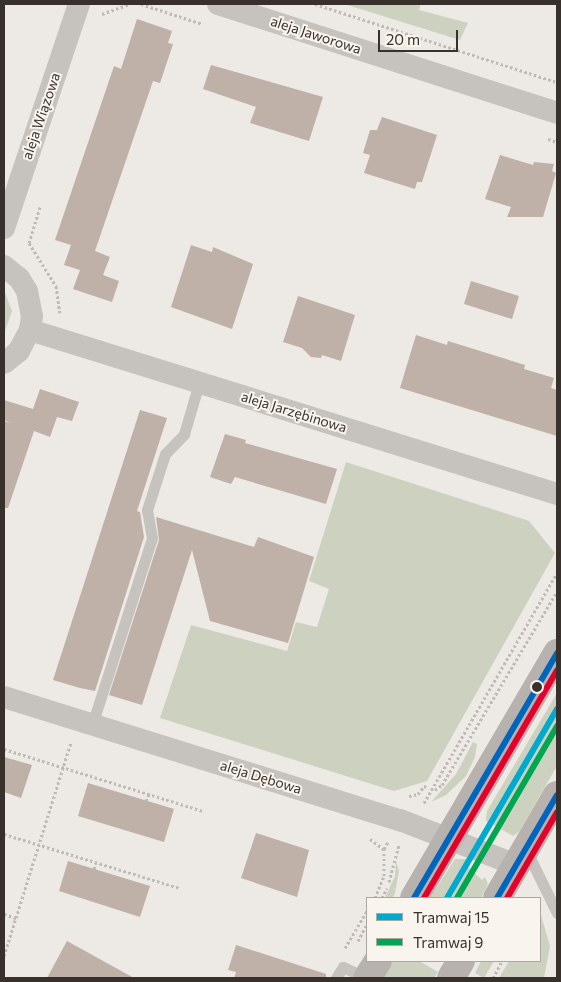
<!DOCTYPE html>
<meta charset="utf-8">
<style>
body{margin:0}
#map{position:relative;width:561px;height:982px;overflow:hidden;background:#ede9e4;font-family:Commissioner,sans-serif}
div>[style]{position:absolute}
[style*='--x']{left:calc(var(--x)*1px);top:calc(var(--y)*1px);width:calc(var(--w)*1px);rotate:calc(var(--a)*1deg)}
.green>*{inset:0;background:#cdd2c0}
.building>*{inset:0;background:#bfb0a8}
.path>*{height:3px;margin-top:-1.5px;transform-origin:0;background:repeating-linear-gradient(90deg,#bfbab6 0 2.5px,transparent 0 5px)}
.service>*{height:11px;margin:-5.5px;padding:0 5.5px;transform-origin:5.5px;border-radius:5.5px;background:#c6c2bd}
.minor>*{height:22px;margin:-11px;padding:0 11px;transform-origin:11px;border-radius:11px;background:#c6c2bd}
.secondary>*{height:28px;margin:-14px;padding:0 14px;transform-origin:14px;border-radius:14px;background:#b7b2ae}
.bus-1>*{height:6px;margin:-3px;padding:0 3px;transform-origin:3px;border-radius:3px;background:#0065bd}
.bus-2>*{height:6px;margin:-3px;padding:0 3px;transform-origin:3px;border-radius:3px;background:#e4002b}
.tram-1>*{height:6px;margin:-3px;padding:0 3px;transform-origin:3px;border-radius:3px;background:#00a9ce}
.tram-2>*{height:6px;margin:-3px;padding:0 3px;transform-origin:3px;border-radius:3px;background:#00a651}
.dots>*{width:14px;height:14px;translate:-50% -50%;box-sizing:border-box;border:2px solid #f9f4ed;border-radius:50%}
span{translate:-50% -50%;white-space:nowrap;text-align:center;line-height:1.15;-webkit-text-stroke:4px #f9f4ed;paint-order:stroke}
.street-label{font-size:14px;color:#37302b}
.frame{position:absolute;inset:0;border:5px solid #37302b;pointer-events:none}
.legend{position:absolute;left:366px;top:897px;width:175px;height:65px;box-sizing:border-box;background:#f9f4ed;border:1px solid #aba69f;margin:0;padding:6px 9px;list-style:none;font-size:15px;color:#37302b}
.legend li{display:flex;align-items:center;gap:10px;height:25px}
.legend b{width:25px;border:1px solid #aba69f}
.scale{position:absolute;left:378px;top:30px;width:80px;height:22px;box-sizing:border-box;border:2px solid #37302b;border-top:0;padding-left:6px;font-size:15px;line-height:18px;white-space:nowrap;color:#37302b;-webkit-text-stroke:4px #f9f4ed;paint-order:stroke}
</style>
<div id="map">
<div class="green">
<div style="clip-path:polygon(344px 4px,421px 4px,419px 10px,468px 23px,460px 40px)"></div>
<div style="clip-path:polygon(4px 290px,12px 311px,4px 334px)"></div>
<div style="clip-path:polygon(346px 462px,529px 521px,555px 553px,427px 781px,394px 791px,160px 718px,191px 625px,287px 651px,296px 622px,317px 627px,329px 589px,309px 581px)"></div>
<div style="clip-path:polygon(557px 693px,557px 766px,519px 832px,513px 836px,486px 821px,487px 811px)"></div>
<div style="clip-path:polygon(473px 742px,477px 744px,475px 757px,466px 776px,446px 795px,431px 802px,456px 774px)"></div>
<div style="clip-path:polygon(455px 859px,466px 859px,468px 867px,482px 880px,485px 877px,488px 884px,481px 898px,430px 898px)"></div>
<div style="clip-path:polygon(396px 861px,399px 871px,395px 893px,393px 898px,385px 898px,395px 876px)"></div>
<div style="clip-path:polygon(540px 912px,550px 946px,544px 978px,499px 978px,509px 961px,540px 961px)"></div>
<div style="clip-path:polygon(393px 961px,419px 961px,438px 972px,434px 978px,383px 978px)"></div>
<div style="clip-path:polygon(481px 961px,494px 961px,484px 978px,475px 973px)"></div>
</div>
<div class="building">
<div style="clip-path:polygon(137px 19px,172px 31px,168px 43px,173px 44px,160px 83px,153px 81px,95px 251px,110px 257px,103px 275px,119px 281px,112px 302px,73px 289px,80px 270px,64px 265px,71px 245px,55px 240px,114px 66px,121px 69px)"></div>
<div style="clip-path:polygon(211px 65px,323px 97px,309px 141px,250px 123px,256px 107px,203px 89px)"></div>
<div style="clip-path:polygon(382px 117px,437px 135px,422px 182px,417px 182px,415px 189px,364px 173px,370px 155px,363px 153px,370px 130px,377px 130px)"></div>
<div style="clip-path:polygon(500px 155px,533px 165px,534px 162px,554px 164px,552px 171px,556px 173px,543px 217px,507px 217px,511px 207px,485px 199px)"></div>
<div style="clip-path:polygon(191px 245px,212px 252px,213px 247px,253px 264px,232px 329px,171px 307px)"></div>
<div style="clip-path:polygon(471px 281px,519px 296px,512px 319px,464px 304px)"></div>
<div style="clip-path:polygon(298px 296px,355px 315px,341px 361px,322px 355px,321px 358px,311px 357px,302px 348px,283px 342px)"></div>
<div style="clip-path:polygon(416px 335px,447px 345px,448px 341px,525px 365px,524px 369px,554px 378px,551px 388px,557px 390px,557px 436px,400px 388px)"></div>
<div style="clip-path:polygon(40px 389px,79px 402px,72px 421px,57px 417px,50px 437px,34px 431px,8px 508px,4px 508px,4px 421px,11px 423px,4px 420px,4px 400px,33px 409px)"></div>
<div style="clip-path:polygon(140px 410px,167px 418px,137px 511px,140px 512px,144px 537px,95px 691px,80px 688px,53px 680px)"></div>
<div style="clip-path:polygon(225px 434px,246px 440px,245px 443px,337px 469px,326px 504px,235px 477px,231px 484px,210px 477px)"></div>
<div style="clip-path:polygon(156px 517px,254px 547px,258px 537px,314px 557px,288px 643px,210px 621px,192px 550px,142px 705px,109px 695px,159px 540px)"></div>
<div style="clip-path:polygon(4px 757px,32px 765px,21px 798px,4px 792px)"></div>
<div style="clip-path:polygon(88px 783px,174px 809px,164px 842px,78px 816px)"></div>
<div style="clip-path:polygon(256px 833px,309px 850px,297px 897px,241px 878px)"></div>
<div style="clip-path:polygon(68px 861px,150px 886px,140px 917px,59px 891px)"></div>
<div style="clip-path:polygon(67px 941px,134px 978px,47px 978px)"></div>
<div style="clip-path:polygon(236px 945px,326px 974px,326px 978px,234px 978px,236px 972px,228px 970px)"></div>
</div>
<div class="path">
<div style="--x:141;--y:4;--w:65;--a:17.9"></div>
<div style="--x:315;--y:4;--w:254;--a:17.9"></div>
<div style="--x:102;--y:14;--w:30;--a:-20"></div>
<div style="--x:548;--y:139;--w:9;--a:18"></div>
<div style="--x:40;--y:207;--w:38;--a:107"></div>
<div style="--x:29;--y:243;--w:51;--a:57.9"></div>
<div style="--x:56;--y:286;--w:27;--a:82"></div>
<div style="--x:4;--y:749;--w:208;--a:17.3"></div>
<div style="--x:435;--y:790;--w:9;--a:-36"></div>
<div style="--x:442;--y:785;--w:226;--a:-59.3"></div>
<div style="--x:418;--y:794;--w:10;--a:-53"></div>
<div style="--x:424;--y:786;--w:5;--a:22"></div>
<div style="--x:409;--y:796;--w:9;--a:-13"></div>
<div style="--x:146;--y:801;--w:8;--a:-67"></div>
<div style="--x:424;--y:803;--w:266;--a:-60"></div>
<div style="--x:4;--y:834;--w:184;--a:17.1"></div>
<div style="--x:370;--y:839;--w:17;--a:36"></div>
<div style="--x:94;--y:869;--w:6;--a:-72"></div>
<div style="--x:389;--y:882;--w:38;--a:-75"></div>
<div style="--x:375;--y:898;--w:24;--a:-68"></div>
<div style="--x:384;--y:876;--w:27;--a:-90"></div>
<div style="--x:384;--y:849;--w:8;--a:-60"></div>
<div style="--x:382;--y:898;--w:11;--a:-63"></div>
<div style="--x:4;--y:914;--w:13;--a:18"></div>
<div style="--x:358;--y:941;--w:19;--a:-62"></div>
<div style="--x:345;--y:948;--w:43;--a:-59.3"></div>
<div style="--x:4;--y:956;--w:224;--a:-72.6"></div>
<div style="--x:493;--y:978;--w:19;--a:-62"></div>
</div>
<div class="service">
<div style="--x:92;--y:725;--w:196;--a:-72.2"></div>
<div style="--x:152;--y:538;--w:28;--a:-100"></div>
<div style="--x:147;--y:510;--w:59;--a:-72.2"></div>
<div style="--x:165;--y:454;--w:28;--a:-46"></div>
<div style="--x:184;--y:434;--w:53;--a:-73.6"></div>
<div style="--x:527;--y:852;--w:68;--a:63.8"></div>
<div style="--x:336;--y:978;--w:13;--a:-58"></div>
<div style="--x:343;--y:967;--w:26;--a:25"></div>
</div>
<div class="minor">
<div style="--x:218;--y:4;--w:356;--a:17.8"></div>
<div style="--x:4;--y:228;--w:236;--a:-71.5"></div>
<div style="--x:4;--y:266;--w:19;--a:39"></div>
<div style="--x:19;--y:278;--w:15;--a:58"></div>
<div style="--x:27;--y:291;--w:25;--a:79"></div>
<div style="--x:32;--y:316;--w:14;--a:98"></div>
<div style="--x:30;--y:330;--w:24;--a:118"></div>
<div style="--x:19;--y:351;--w:19;--a:141"></div>
<div style="--x:30;--y:330;--w:552;--a:17.29"></div>
<div style="--x:4;--y:697;--w:415;--a:17.3"></div>
<div style="--x:400;--y:820;--w:124;--a:21.2"></div>
</div>
<div class="secondary">
<div style="--x:414;--y:898;--w:284;--a:-59.7"></div>
<div style="--x:497;--y:898;--w:119;--a:-59.8"></div>
<div style="--x:367;--y:978;--w:20;--a:-57"></div>
<div style="--x:451;--y:978;--w:20;--a:-60"></div>
</div>
<div class="bus-1">
<div style="--x:414;--y:898;--w:284;--a:-59.7"></div>
<div style="--x:497;--y:898;--w:119;--a:-59.8"></div>
</div>
<div class="bus-2">
<div style="--x:424;--y:898;--w:264;--a:-59.7"></div>
<div style="--x:507;--y:898;--w:99;--a:-59.8"></div>
</div>
<div class="tram-1">
<div style="--x:447;--y:898;--w:219;--a:-59.8"></div>
</div>
<div class="tram-2">
<div style="--x:457;--y:898;--w:199;--a:-59.8"></div>
</div>
<div class="dots">
<div style="left:537px;top:687px;background:#37302b"></div>
</div>
<div class="street-label">
<span style="left:316px;top:35px;rotate:18deg">aleja Jaworowa</span>
<span style="left:41px;top:116px;rotate:-71deg">aleja Wiązowa</span>
<span style="left:294px;top:412px;rotate:17deg">aleja Jarzębinowa</span>
<span style="left:261px;top:777px;rotate:17deg">aleja Dębowa</span>
</div>
<div class="frame"></div>
<ul class="legend">
<li><b style="height:6px;background:#00a9ce"></b>Tramwaj 15</li>
<li><b style="height:6px;background:#00a651"></b>Tramwaj 9</li>
</ul>
<div class="scale">20 m</div>
</div>
